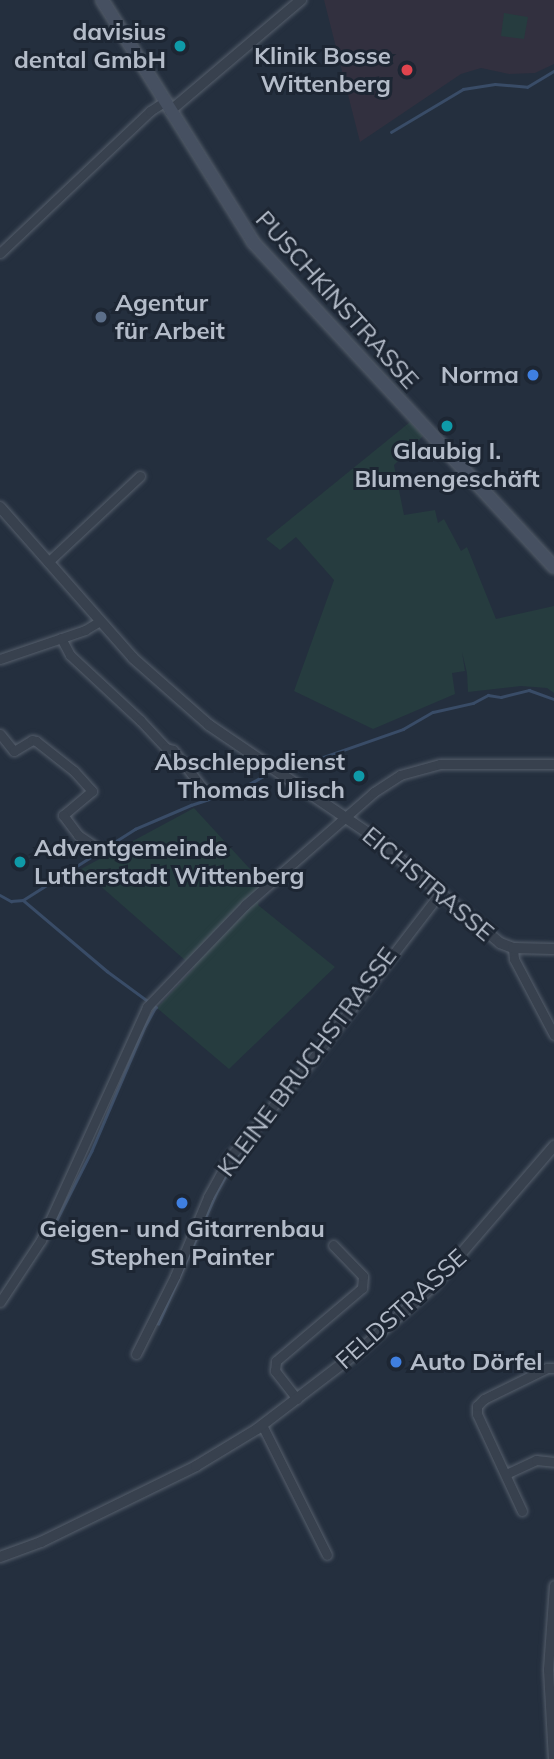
<!DOCTYPE html>
<meta charset="utf-8">
<style>
body{margin:0}
#map{position:relative;width:554px;height:1759px;overflow:hidden;background:#242f3e;font-family:Mulish,sans-serif}
div>[style]{position:absolute}
[style*='--x']{left:calc(var(--x)*1px);top:calc(var(--y)*1px);width:calc(var(--w)*1px);rotate:calc(var(--a)*1deg)}
.medical>*{inset:0;background:#32303f}
.green>*{inset:0;background:#263c3f}
.stream>*{height:2.5px;margin:-1.25px;padding:0 1.25px;transform-origin:1.25px;border-radius:1.25px;background:#394c67}
.roads{filter:drop-shadow(0 0 2px #565f6c) drop-shadow(0 0 2px #565f6c)}
.minor>*{height:9px;margin:-4.5px;padding:0 4.5px;transform-origin:4.5px;border-radius:4.5px;background:#38414e}
.tertiary>*{height:10px;margin:-5px;padding:0 5px;transform-origin:5px;border-radius:5px;background:#38414e}
.secondary>*{height:12px;margin:-6px;padding:0 6px;transform-origin:6px;border-radius:6px;background:#465061}
.dots>*{width:19px;height:19px;translate:-50% -50%;box-sizing:border-box;border:4px solid #1d2633;border-radius:50%}
span{translate:-50% -50%;white-space:nowrap;text-align:center;line-height:1.15;-webkit-text-stroke:6px #1d2633;paint-order:stroke}
.poi-label{font-size:24px;color:#b4bcc9;font-weight:700}
.right{translate:-100% -50%;text-align:right}
.left{translate:0 -50%;text-align:left}
.street-label{font-size:24px;color:#b4bcc9}
</style>
<div id="map">
<div class="medical">
<div style="clip-path:polygon(324px 0,554px 0,554px 64px,535px 73px,509px 74px,481px 68px,461px 74px,360px 142px)"></div>
</div>
<div class="green">
<div style="clip-path:polygon(504px 13px,528px 17px,524px 39px,501px 36px)"></div>
<div style="clip-path:polygon(410px 422px,423px 436px,394px 465px,404px 515px,435px 510px,438px 523px,444px 519px,461px 551px,467px 547px,496px 619px,554px 606px,554px 693px,547px 688px,521px 686px,468px 692px,467px 673px,462px 652px,465px 671px,452px 673px,455px 694px,373px 729px,294px 691px,334px 580px,296px 537px,280px 550px,266px 539px)"></div>
<div style="clip-path:polygon(194px 808px,262px 882px,258px 905px,335px 967px,229px 1069px,157px 1008px,194px 968px,81px 869px)"></div>
</div>
<div class="stream">
<div style="--x:391;--y:132;--w:84;--a:-30.8"></div>
<div style="--x:463;--y:89;--w:32;--a:-9"></div>
<div style="--x:495;--y:84;--w:32;--a:5"></div>
<div style="--x:527;--y:87;--w:31;--a:-31"></div>
<div style="--x:289;--y:769;--w:121;--a:-19.3"></div>
<div style="--x:403;--y:729;--w:34;--a:-30"></div>
<div style="--x:433;--y:712;--w:41;--a:-12.7"></div>
<div style="--x:473;--y:703;--w:17;--a:-28"></div>
<div style="--x:488;--y:695;--w:13;--a:9"></div>
<div style="--x:501;--y:697;--w:29;--a:-14"></div>
<div style="--x:529;--y:690;--w:27;--a:20"></div>
<div style="--x:0;--y:895;--w:13;--a:29"></div>
<div style="--x:11;--y:901;--w:12;--a:-5"></div>
<div style="--x:23;--y:900;--w:133;--a:-32.4"></div>
<div style="--x:135;--y:829;--w:61;--a:-23.2"></div>
<div style="--x:191;--y:805;--w:52;--a:-18.1"></div>
<div style="--x:240;--y:789;--w:29;--a:-29"></div>
<div style="--x:23;--y:900;--w:110;--a:40.2"></div>
<div style="--x:107;--y:971;--w:61;--a:36.3"></div>
<div style="--x:156;--y:1007;--w:25;--a:119"></div>
<div style="--x:144;--y:1029;--w:133;--a:113.1"></div>
<div style="--x:92;--y:1151;--w:89;--a:116.9"></div>
<div style="--x:158;--y:1324;--w:143;--a:-66.1"></div>
<div style="--x:216;--y:1193;--w:43;--a:-61.1"></div>
</div>
<div class="roads">
<div class="minor">
<div style="--x:0;--y:253;--w:207;--a:-43.4"></div>
<div style="--x:150;--y:111;--w:17;--a:-33"></div>
<div style="--x:48;--y:562;--w:126;--a:-43.1"></div>
<div style="--x:61;--y:638;--w:19;--a:62"></div>
<div style="--x:70;--y:655;--w:96;--a:42.9"></div>
<div style="--x:140;--y:720;--w:38;--a:47"></div>
<div style="--x:166;--y:748;--w:7;--a:16"></div>
<div style="--x:173;--y:750;--w:51;--a:52.2"></div>
<div style="--x:0;--y:659;--w:90;--a:-18.8"></div>
<div style="--x:85;--y:630;--w:17;--a:-31"></div>
<div style="--x:0;--y:734;--w:22;--a:51"></div>
<div style="--x:14;--y:751;--w:21;--a:-31"></div>
<div style="--x:32;--y:740;--w:4;--a:14"></div>
<div style="--x:36;--y:741;--w:48;--a:38.3"></div>
<div style="--x:74;--y:771;--w:27;--a:48"></div>
<div style="--x:92;--y:791;--w:38;--a:140"></div>
<div style="--x:63;--y:815;--w:25;--a:53"></div>
<div style="--x:78;--y:835;--w:18;--a:34"></div>
<div style="--x:513;--y:948;--w:11;--a:85"></div>
<div style="--x:514;--y:959;--w:86;--a:62.2"></div>
<div style="--x:0;--y:1302;--w:74;--a:-56.5"></div>
<div style="--x:41;--y:1240;--w:256;--a:-65.5"></div>
<div style="--x:147;--y:1007;--w:141;--a:-46.1"></div>
<div style="--x:245;--y:905;--w:171;--a:-41.2"></div>
<div style="--x:374;--y:792;--w:31;--a:-33"></div>
<div style="--x:400;--y:775;--w:41;--a:-15.4"></div>
<div style="--x:440;--y:764;--w:114;--a:0"></div>
<div style="--x:136;--y:1354;--w:87;--a:-63.4"></div>
<div style="--x:175;--y:1276;--w:86;--a:-67.3"></div>
<div style="--x:208;--y:1197;--w:46;--a:-61.2"></div>
<div style="--x:230;--y:1157;--w:119;--a:-49.8"></div>
<div style="--x:307;--y:1066;--w:218;--a:-52.4"></div>
<div style="--x:297;--y:1399;--w:36;--a:-128"></div>
<div style="--x:275;--y:1371;--w:10;--a:-84"></div>
<div style="--x:276;--y:1361;--w:113;--a:-40.3"></div>
<div style="--x:362;--y:1288;--w:12;--a:-85"></div>
<div style="--x:363;--y:1276;--w:43;--a:-134.1"></div>
<div style="--x:262;--y:1425;--w:145;--a:63.4"></div>
<div style="--x:506;--y:1474;--w:33;--a:-25"></div>
<div style="--x:536;--y:1460;--w:18;--a:6"></div>
<div style="--x:522;--y:1511;--w:107;--a:-114.9"></div>
<div style="--x:477;--y:1414;--w:8;--a:-90"></div>
<div style="--x:477;--y:1406;--w:10;--a:-45"></div>
<div style="--x:484;--y:1399;--w:70;--a:-26.2"></div>
<div style="--x:547;--y:1368;--w:7;--a:0"></div>
<div style="--x:553;--y:1759;--w:90;--a:-93.2"></div>
<div style="--x:548;--y:1669;--w:84;--a:-85.9"></div>
</div>
<div class="tertiary">
<div style="--x:170;--y:111;--w:172;--a:-40.3"></div>
<div style="--x:0;--y:507;--w:201;--a:48.6"></div>
<div style="--x:133;--y:658;--w:101;--a:41.4"></div>
<div style="--x:209;--y:725;--w:201;--a:34.2"></div>
<div style="--x:375;--y:838;--w:163;--a:40"></div>
<div style="--x:500;--y:943;--w:14;--a:21"></div>
<div style="--x:513;--y:948;--w:41;--a:1.4"></div>
<div style="--x:0;--y:1557;--w:44;--a:-20.1"></div>
<div style="--x:41;--y:1542;--w:173;--a:-26.1"></div>
<div style="--x:196;--y:1466;--w:71;--a:-31.2"></div>
<div style="--x:257;--y:1429;--w:128;--a:-37.4"></div>
<div style="--x:359;--y:1351;--w:100;--a:-41.3"></div>
<div style="--x:434;--y:1285;--w:184;--a:-49.2"></div>
</div>
<div class="secondary">
<div style="--x:102;--y:0;--w:285;--a:58"></div>
<div style="--x:253;--y:242;--w:443;--a:47.2"></div>
</div>
</div>
<div class="dots">
<div style="left:180px;top:46px;background:#0f9aa8"></div>
<div style="left:407px;top:70px;background:#e0444e"></div>
<div style="left:101px;top:317px;background:#5c6f8a"></div>
<div style="left:533px;top:375px;background:#3f7fe0"></div>
<div style="left:447px;top:426px;background:#0f9aa8"></div>
<div style="left:359px;top:776px;background:#0f9aa8"></div>
<div style="left:20px;top:862px;background:#0f9aa8"></div>
<div style="left:182px;top:1203px;background:#3f7fe0"></div>
<div style="left:396px;top:1362px;background:#3f7fe0"></div>
</div>
<div class="poi-label">
<span class="right" style="left:166px;top:46px">davisius<br>dental GmbH</span>
<span class="right" style="left:391px;top:70px">Klinik Bosse<br>Wittenberg</span>
<span class="left" style="left:115px;top:317px">Agentur<br>für Arbeit</span>
<span class="right" style="left:519px;top:375px">Norma</span>
<span style="left:447px;top:465px">Glaubig I.<br>Blumengeschäft</span>
<span class="right" style="left:345px;top:776px">Abschleppdienst<br>Thomas Ulisch</span>
<span class="left" style="left:34px;top:862px">Adventgemeinde<br>Lutherstadt Wittenberg</span>
<span style="left:182px;top:1243px">Geigen- und Gitarrenbau<br>Stephen Painter</span>
<span class="left" style="left:410px;top:1362px">Auto Dörfel</span>
</div>
<div class="street-label">
<span style="left:337px;top:300px;rotate:48deg">PUSCHKINSTRASSE</span>
<span style="left:428px;top:884px;rotate:40deg">EICHSTRASSE</span>
<span style="left:307px;top:1062px;rotate:-53deg">KLEINE BRUCHSTRASSE</span>
<span style="left:401px;top:1309px;rotate:-42deg">FELDSTRASSE</span>
</div>
</div>
